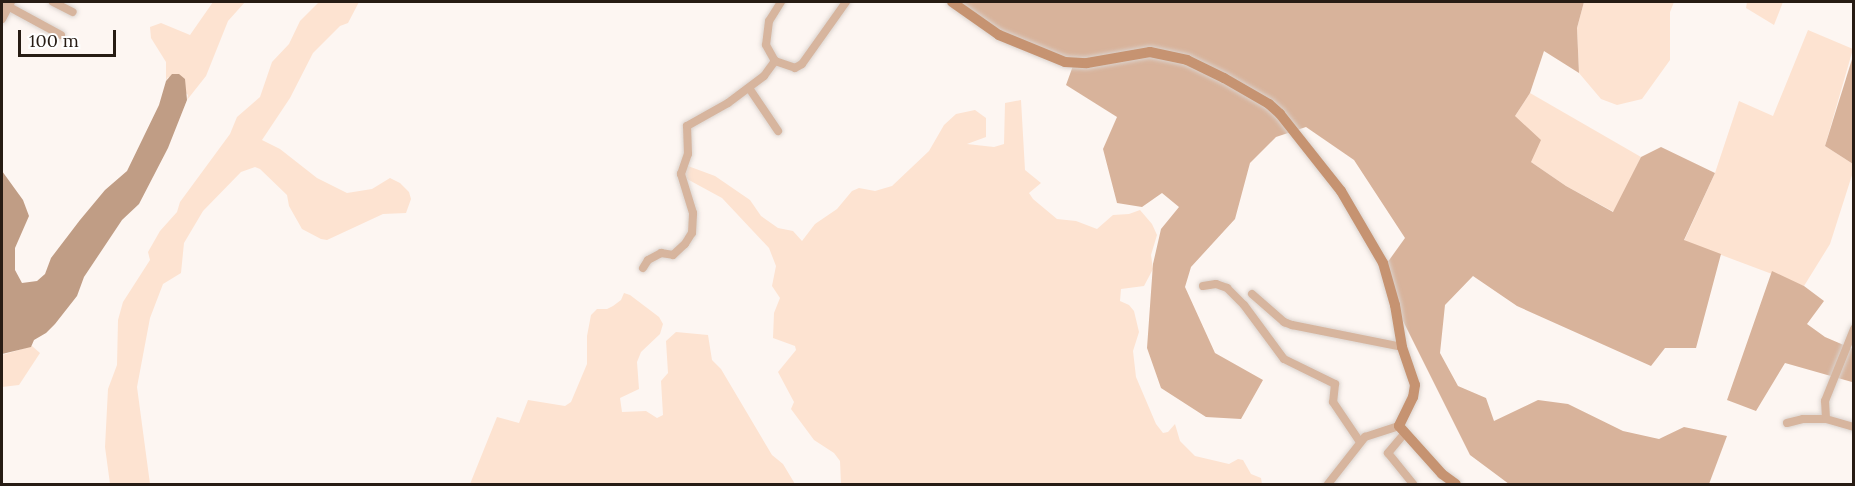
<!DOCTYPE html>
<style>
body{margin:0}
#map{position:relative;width:1855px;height:486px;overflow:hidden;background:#fdf6f2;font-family:Lora,serif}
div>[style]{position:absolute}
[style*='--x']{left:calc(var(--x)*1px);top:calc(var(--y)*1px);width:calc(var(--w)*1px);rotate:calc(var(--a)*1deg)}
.green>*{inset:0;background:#fde3d1}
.forest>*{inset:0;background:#d8b39b}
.water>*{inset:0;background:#c09d85}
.roads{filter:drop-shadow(0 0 2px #dbd3ce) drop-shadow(0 0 2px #dbd3ce)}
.street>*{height:8px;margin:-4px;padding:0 4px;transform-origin:4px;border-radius:4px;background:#d7b59e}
.secondary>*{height:10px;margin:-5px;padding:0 5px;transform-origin:5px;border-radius:5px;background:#c69371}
span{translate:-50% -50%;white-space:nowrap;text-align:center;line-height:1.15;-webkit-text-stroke:6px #fff;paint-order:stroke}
.frame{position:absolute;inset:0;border:3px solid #271c14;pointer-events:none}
.scale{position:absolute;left:18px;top:30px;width:98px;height:27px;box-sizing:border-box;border:3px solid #271c14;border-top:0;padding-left:8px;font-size:18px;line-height:21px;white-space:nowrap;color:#271c14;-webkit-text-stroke:4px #fff;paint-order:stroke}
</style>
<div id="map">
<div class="green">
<div style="clip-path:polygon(213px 2px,245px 2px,228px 21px,206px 76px,187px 100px,188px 95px,168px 77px,166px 81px,166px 62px,151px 38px,150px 27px,161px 23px,190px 35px)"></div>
<div style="clip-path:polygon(319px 2px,359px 2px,348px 23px,340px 26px,313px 53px,290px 98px,262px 140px,280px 149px,317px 178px,347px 193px,372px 189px,390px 178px,400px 183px,409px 192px,411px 199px,406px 213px,383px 214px,327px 240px,321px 239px,302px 229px,289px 206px,287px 195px,260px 169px,255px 167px,241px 172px,203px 211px,184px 243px,181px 273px,163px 284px,150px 318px,137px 387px,150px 484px,110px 484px,105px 447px,108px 389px,117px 365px,118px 320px,123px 302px,150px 260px,148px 252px,160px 231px,177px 212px,180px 202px,230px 134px,237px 117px,260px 97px,272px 62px,289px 44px,300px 21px)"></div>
<div style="clip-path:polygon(1584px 2px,1674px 2px,1670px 12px,1670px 60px,1642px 99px,1617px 105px,1601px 99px,1579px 73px,1577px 28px)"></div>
<div style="clip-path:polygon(1747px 2px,1783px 2px,1774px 25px,1746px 8px)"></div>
<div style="clip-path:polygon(1808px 30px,1853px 49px,1825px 146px,1853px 164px,1853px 172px,1830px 244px,1804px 286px,1684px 241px,1715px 173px,1739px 101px,1773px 116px)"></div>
<div style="clip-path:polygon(1530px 93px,1641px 157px,1614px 212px,1566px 186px,1531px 162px,1515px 116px)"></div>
<div style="clip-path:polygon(1021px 100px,1025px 170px,1041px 183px,1029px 193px,1033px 199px,1057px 219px,1076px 221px,1097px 229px,1113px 215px,1129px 214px,1140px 210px,1152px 224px,1157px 235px,1151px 255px,1153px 269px,1144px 286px,1121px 289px,1120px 301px,1129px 305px,1134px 311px,1139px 332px,1133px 351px,1136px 377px,1156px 424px,1163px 433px,1168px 432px,1175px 424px,1180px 441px,1195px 456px,1229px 464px,1238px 459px,1243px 460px,1251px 474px,1261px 478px,1262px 484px,841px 484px,840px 461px,834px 453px,814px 440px,791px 409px,794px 402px,778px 372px,796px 350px,795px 346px,773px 338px,774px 313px,780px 298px,772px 286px,776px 266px,769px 248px,722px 198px,687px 179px,683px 174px,688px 166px,715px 176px,750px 200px,761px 216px,778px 228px,793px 231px,802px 241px,815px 224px,837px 209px,852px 191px,859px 188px,875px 191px,892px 186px,929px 151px,944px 125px,956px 114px,975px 110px,986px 118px,986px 137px,967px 144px,994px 147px,1004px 144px,1005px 103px)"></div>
<div style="clip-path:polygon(624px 293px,630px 295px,659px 317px,663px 324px,660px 334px,641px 352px,637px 362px,639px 389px,620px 398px,622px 412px,646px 411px,657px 418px,663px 415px,661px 381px,668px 373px,666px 341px,676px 332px,708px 335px,712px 360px,721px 369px,772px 455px,783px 464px,795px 484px,470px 484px,497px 417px,519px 423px,528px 400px,565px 406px,571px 402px,587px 364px,587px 336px,591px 315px,597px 309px,607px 309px,613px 306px,621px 300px)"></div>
<div style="clip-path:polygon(32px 346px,40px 353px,19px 385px,2px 387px,2px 355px)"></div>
</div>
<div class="forest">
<div style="clip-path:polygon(955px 2px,1584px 2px,1577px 28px,1579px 73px,1544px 51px,1530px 93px,1515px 116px,1541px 140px,1531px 162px,1566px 186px,1613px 212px,1641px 157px,1661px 147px,1715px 173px,1684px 240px,1721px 254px,1696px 348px,1665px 348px,1651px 366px,1517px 306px,1473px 276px,1445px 305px,1440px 353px,1458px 386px,1486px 398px,1494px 421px,1538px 400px,1568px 404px,1623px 431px,1659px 439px,1684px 427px,1727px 436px,1709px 484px,1509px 484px,1470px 455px,1403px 321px,1382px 270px,1405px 238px,1354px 160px,1306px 127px,1276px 137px,1250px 163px,1235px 219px,1191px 267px,1185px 287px,1215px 353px,1263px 380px,1241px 419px,1206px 417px,1161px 388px,1147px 348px,1153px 264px,1161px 229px,1179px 207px,1162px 193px,1142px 207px,1117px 203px,1103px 149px,1117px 117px,1066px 85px,1074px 63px,1035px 50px,965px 11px)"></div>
<div style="clip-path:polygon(1853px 56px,1853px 164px,1825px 146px)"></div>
<div style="clip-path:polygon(1772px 271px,1804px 286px,1824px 301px,1807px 324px,1825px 337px,1853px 349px,1853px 376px,1852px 382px,1785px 363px,1756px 411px,1727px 400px)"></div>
</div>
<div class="water">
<div style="clip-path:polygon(172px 74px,179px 74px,185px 79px,187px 100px,168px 148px,139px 204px,122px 220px,84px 277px,77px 296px,55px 324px,46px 333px,34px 340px,31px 347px,2px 354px,2px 171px,23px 200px,29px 216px,15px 248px,15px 270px,22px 283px,37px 281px,45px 274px,51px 258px,80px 220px,105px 190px,127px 171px,159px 105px,166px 81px)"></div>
</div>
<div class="roads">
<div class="street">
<div style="--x:53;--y:2;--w:22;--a:27"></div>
<div style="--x:781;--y:2;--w:22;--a:122"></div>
<div style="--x:769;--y:21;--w:24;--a:97"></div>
<div style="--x:766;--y:45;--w:18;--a:61"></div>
<div style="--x:775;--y:61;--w:21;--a:19"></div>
<div style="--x:795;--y:68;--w:8;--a:-30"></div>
<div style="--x:802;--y:64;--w:76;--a:-54.6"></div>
<div style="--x:2;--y:3;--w:67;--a:28.5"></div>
<div style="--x:2;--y:19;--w:19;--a:-62"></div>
<div style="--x:749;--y:88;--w:52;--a:56"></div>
<div style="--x:643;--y:268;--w:9;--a:-58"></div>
<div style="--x:648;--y:260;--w:15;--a:-28"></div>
<div style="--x:661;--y:253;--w:12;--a:9"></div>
<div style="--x:673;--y:255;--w:16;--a:-43"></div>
<div style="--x:685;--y:244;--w:13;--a:-58"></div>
<div style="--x:692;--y:233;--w:20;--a:-87"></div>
<div style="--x:693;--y:213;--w:41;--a:-107.1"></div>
<div style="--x:681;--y:174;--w:21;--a:-71"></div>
<div style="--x:688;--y:154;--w:28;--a:-92"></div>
<div style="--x:687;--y:126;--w:47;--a:-29.3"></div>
<div style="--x:728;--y:103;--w:45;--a:-36.9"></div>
<div style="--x:764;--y:76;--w:19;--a:-54"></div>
<div style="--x:1203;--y:286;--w:13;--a:-9"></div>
<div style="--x:1216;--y:284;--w:12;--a:20"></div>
<div style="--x:1227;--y:288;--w:24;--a:45"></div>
<div style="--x:1244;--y:305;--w:67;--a:53.5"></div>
<div style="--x:1284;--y:359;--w:57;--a:26.1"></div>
<div style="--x:1335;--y:384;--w:18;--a:96"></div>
<div style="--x:1333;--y:402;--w:48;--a:56"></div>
<div style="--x:1252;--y:294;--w:43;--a:41.2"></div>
<div style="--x:1284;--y:322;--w:9;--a:21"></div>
<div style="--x:1292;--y:325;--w:112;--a:11.3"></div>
<div style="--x:1826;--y:419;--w:18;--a:-93"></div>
<div style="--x:1825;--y:401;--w:78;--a:-68.1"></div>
<div style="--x:1787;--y:423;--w:16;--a:-14"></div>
<div style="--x:1803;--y:419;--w:23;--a:0"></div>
<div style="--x:1826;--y:419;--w:29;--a:16"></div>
<div style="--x:1404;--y:434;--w:25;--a:130"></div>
<div style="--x:1388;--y:453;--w:40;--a:51"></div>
<div style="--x:1328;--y:484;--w:60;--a:-51.8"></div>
<div style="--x:1365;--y:437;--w:36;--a:-18"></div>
</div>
<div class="secondary">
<div style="--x:952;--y:2;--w:57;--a:35.1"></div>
<div style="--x:999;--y:35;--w:71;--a:22.2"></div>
<div style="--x:1065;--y:62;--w:22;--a:3"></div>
<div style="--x:1087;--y:63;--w:64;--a:-9.9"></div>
<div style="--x:1150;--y:52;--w:38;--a:12"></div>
<div style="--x:1187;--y:60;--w:41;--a:25.9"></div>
<div style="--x:1224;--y:78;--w:52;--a:30"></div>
<div style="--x:1269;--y:104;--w:15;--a:42"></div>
<div style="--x:1280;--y:114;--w:98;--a:51.6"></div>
<div style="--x:1341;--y:191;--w:83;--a:59.7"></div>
<div style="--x:1383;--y:263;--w:44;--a:74.1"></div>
<div style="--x:1395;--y:305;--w:43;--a:80.5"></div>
<div style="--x:1402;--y:347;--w:40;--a:71.1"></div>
<div style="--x:1415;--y:385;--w:12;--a:99"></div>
<div style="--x:1413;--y:397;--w:32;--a:116"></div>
<div style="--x:1399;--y:426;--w:64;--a:48.1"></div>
<div style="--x:1442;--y:474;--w:17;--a:36"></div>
</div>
</div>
<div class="frame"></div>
<div class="scale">100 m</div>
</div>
